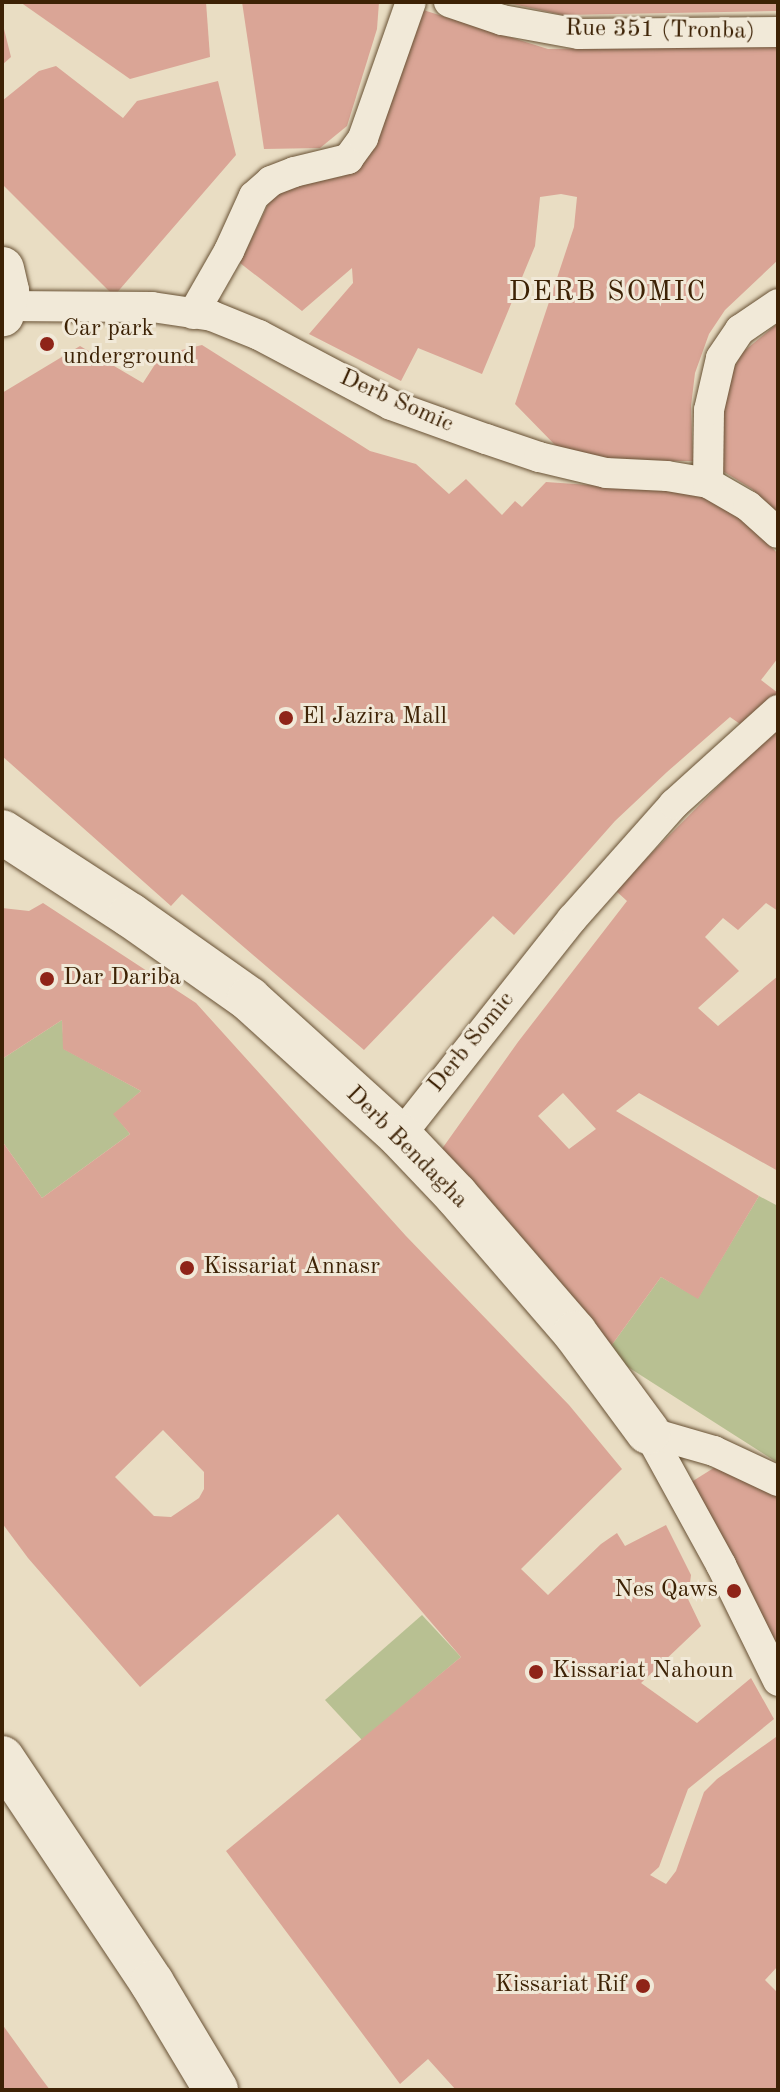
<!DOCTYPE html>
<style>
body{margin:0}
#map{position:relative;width:780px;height:2092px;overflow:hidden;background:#e9ddc3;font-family:"Old Standard TT",serif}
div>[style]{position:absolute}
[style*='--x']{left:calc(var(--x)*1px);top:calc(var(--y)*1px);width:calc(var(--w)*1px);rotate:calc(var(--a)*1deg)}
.green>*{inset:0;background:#b8c092}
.building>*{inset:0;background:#daa596}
.roads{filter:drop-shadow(0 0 2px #685134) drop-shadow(0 0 2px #685134)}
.lane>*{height:30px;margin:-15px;padding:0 15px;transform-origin:15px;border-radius:15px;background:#f1e9d8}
.street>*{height:44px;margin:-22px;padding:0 22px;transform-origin:22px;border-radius:22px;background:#f1e9d8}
.secondary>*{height:44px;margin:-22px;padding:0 22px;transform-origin:22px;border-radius:22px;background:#f1e9d8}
.dots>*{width:22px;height:22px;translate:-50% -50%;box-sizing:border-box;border:4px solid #f1e9d8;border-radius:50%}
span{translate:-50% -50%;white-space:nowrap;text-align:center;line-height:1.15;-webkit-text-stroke:6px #f1e9d8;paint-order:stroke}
.street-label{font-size:24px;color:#3d2205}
.poi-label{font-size:24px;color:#3d2205}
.left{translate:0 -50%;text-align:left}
.right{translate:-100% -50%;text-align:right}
.quarter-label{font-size:28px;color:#3d2205;letter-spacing:2px}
.frame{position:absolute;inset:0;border:4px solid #3d2205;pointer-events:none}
</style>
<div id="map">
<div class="green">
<div style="clip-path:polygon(62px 1020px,64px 1049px,141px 1091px,114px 1114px,130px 1134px,42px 1198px,2px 1141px,2px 1059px)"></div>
<div style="clip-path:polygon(759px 1196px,778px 1206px,778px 1463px,606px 1353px,661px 1277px,698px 1298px)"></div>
<div style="clip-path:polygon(422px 1615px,461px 1657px,362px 1740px,325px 1700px)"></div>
</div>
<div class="building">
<div style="clip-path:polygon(20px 2px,206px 2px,210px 57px,130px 79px)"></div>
<div style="clip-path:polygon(242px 2px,379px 2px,377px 29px,347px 126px,320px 148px,264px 149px)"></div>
<div style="clip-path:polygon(504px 2px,778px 2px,778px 11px,563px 15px)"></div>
<div style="clip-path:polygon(420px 9px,548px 49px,778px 46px,778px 260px,725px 310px,709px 334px,695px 373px,691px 406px,693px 461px,617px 461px,557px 447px,515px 404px,574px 227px,577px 197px,561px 194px,540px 197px,535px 246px,482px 374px,418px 348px,401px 381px,309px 334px,353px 283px,352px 268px,302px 311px,240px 263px,271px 198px,290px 188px,343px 176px,369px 156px)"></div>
<div style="clip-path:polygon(2px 21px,11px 57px,2px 65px)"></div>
<div style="clip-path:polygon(56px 66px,123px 118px,137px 101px,218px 81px,236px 155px,114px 296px,2px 184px,2px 101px,39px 71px)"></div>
<div style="clip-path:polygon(778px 323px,778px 513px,752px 489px,721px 470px,718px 456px,727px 380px,743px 352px)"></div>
<div style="clip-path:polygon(202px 345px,370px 451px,416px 464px,449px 494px,466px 479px,502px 515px,515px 501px,522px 507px,546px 482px,705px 493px,742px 515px,778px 554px,778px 658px,761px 680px,778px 693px,740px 724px,730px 717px,667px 772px,615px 821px,514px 935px,493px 916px,364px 1050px,182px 894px,171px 906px,2px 756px,2px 393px,80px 346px,143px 383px,161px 355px)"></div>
<div style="clip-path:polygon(evenodd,778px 726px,778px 911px,766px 903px,738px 930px,723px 918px,705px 937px,739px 971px,698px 1008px,718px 1026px,778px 976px,778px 1171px,639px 1093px,616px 1111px,759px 1196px,698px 1299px,661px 1277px,606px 1353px,434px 1160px,518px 1042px,627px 901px,615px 890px,778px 726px,563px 1093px,596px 1129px,569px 1149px,538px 1116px,563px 1093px)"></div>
<div style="clip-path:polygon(evenodd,43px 903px,196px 1003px,406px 1236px,569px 1405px,622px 1469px,521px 1569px,548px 1595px,601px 1544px,617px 1533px,625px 1546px,666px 1525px,691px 1575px,688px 1599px,701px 1626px,641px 1683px,697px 1723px,751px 1678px,774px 1719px,688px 1789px,659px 1867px,650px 1875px,666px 1884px,676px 1871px,704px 1792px,717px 1779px,776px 1737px,778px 1966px,765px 1980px,778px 1993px,778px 2090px,456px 2090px,428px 2059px,400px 2084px,226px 1851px,461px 1657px,338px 1514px,140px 1687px,28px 1558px,2px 1523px,2px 1141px,42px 1198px,130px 1134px,113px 1114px,141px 1091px,63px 1049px,62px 1020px,2px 1059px,2px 908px,29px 911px,43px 903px,163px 1430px,204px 1472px,204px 1489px,199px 1498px,171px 1517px,154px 1516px,115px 1477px,163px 1430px)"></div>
<div style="clip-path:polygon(728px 1459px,778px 1489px,778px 1659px,685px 1486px)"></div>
<div style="clip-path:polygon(2px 2024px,38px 2074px,50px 2090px,2px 2090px)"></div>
</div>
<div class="roads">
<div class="lane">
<div style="--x:449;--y:2;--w:56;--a:18.8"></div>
<div style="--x:502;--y:20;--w:78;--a:10.3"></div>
<div style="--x:579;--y:34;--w:199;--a:-0.6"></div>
<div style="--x:4;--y:306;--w:148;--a:0.4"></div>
<div style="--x:152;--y:307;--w:61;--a:8.5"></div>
<div style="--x:212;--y:316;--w:51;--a:22"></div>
<div style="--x:259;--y:335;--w:149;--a:27.9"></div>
<div style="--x:391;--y:405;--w:101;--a:19.7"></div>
<div style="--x:486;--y:439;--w:56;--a:18.8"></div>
<div style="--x:539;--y:457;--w:69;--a:13.4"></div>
<div style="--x:606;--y:473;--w:61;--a:2.8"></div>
<div style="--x:667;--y:476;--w:42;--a:9.7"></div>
<div style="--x:708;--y:483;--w:46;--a:29.9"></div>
<div style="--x:748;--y:506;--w:40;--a:42"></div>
<div style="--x:193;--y:314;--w:73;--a:-60.3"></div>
<div style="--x:229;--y:251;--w:60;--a:-65.6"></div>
<div style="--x:254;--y:196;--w:23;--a:-41"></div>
<div style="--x:271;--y:181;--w:25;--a:-21"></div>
<div style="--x:294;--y:172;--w:56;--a:-13.5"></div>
<div style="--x:348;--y:159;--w:26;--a:-54"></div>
<div style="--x:363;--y:138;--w:144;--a:-70.6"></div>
<div style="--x:708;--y:483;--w:73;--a:-89.2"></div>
<div style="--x:709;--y:410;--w:53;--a:-77"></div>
<div style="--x:721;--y:358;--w:34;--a:-56"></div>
<div style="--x:740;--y:330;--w:46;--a:-34.4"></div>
<div style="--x:400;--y:1136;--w:277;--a:-51.6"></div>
<div style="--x:572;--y:919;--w:154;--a:-48.4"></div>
<div style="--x:674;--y:804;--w:140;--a:-42.1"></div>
<div style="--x:648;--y:1432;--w:152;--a:61.2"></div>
<div style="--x:721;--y:1565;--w:129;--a:63.8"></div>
<div style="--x:648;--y:1432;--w:69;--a:16.1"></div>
<div style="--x:714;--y:1451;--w:71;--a:25.1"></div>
</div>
<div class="street">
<div style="--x:2;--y:269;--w:23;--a:77"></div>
<div style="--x:7;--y:291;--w:24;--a:102"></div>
<div style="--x:2;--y:832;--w:153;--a:33"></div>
<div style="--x:130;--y:915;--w:146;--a:35.2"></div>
<div style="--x:249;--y:999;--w:204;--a:42.2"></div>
<div style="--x:400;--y:1136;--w:81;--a:46.5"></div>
<div style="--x:456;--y:1195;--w:182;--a:49.2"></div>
<div style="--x:575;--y:1333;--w:123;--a:53.6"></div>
</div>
<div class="secondary">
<div style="--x:2;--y:1758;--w:270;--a:56.3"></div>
<div style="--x:152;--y:1983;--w:125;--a:59.1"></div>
</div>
</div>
<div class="dots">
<div style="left:47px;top:344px;background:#8f2418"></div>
<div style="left:286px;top:718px;background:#8f2418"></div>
<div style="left:47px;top:979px;background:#8f2418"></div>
<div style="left:187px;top:1268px;background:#8f2418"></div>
<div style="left:734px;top:1591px;background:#8f2418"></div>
<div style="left:536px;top:1672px;background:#8f2418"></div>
<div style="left:643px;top:1986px;background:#8f2418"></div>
</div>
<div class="street-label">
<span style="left:660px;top:31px;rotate:1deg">Rue 351 (Tronba)</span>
<span style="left:396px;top:402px;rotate:24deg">Derb Somic</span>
<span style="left:472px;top:1043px;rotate:-51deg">Derb Somic</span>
<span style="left:406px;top:1148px;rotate:45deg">Derb Bendagha</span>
</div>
<div class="poi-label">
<span class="left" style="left:63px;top:344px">Car park<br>underground</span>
<span class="left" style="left:302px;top:718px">El Jazira Mall</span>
<span class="left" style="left:63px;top:979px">Dar Dariba</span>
<span class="left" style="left:203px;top:1268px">Kissariat Annasr</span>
<span class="right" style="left:718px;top:1591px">Nes Qaws</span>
<span class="left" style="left:552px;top:1672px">Kissariat Nahoun</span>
<span class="right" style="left:627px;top:1986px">Kissariat Rif</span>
</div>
<div class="quarter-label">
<span style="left:608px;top:293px">DERB SOMIC</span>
</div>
<div class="frame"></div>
</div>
